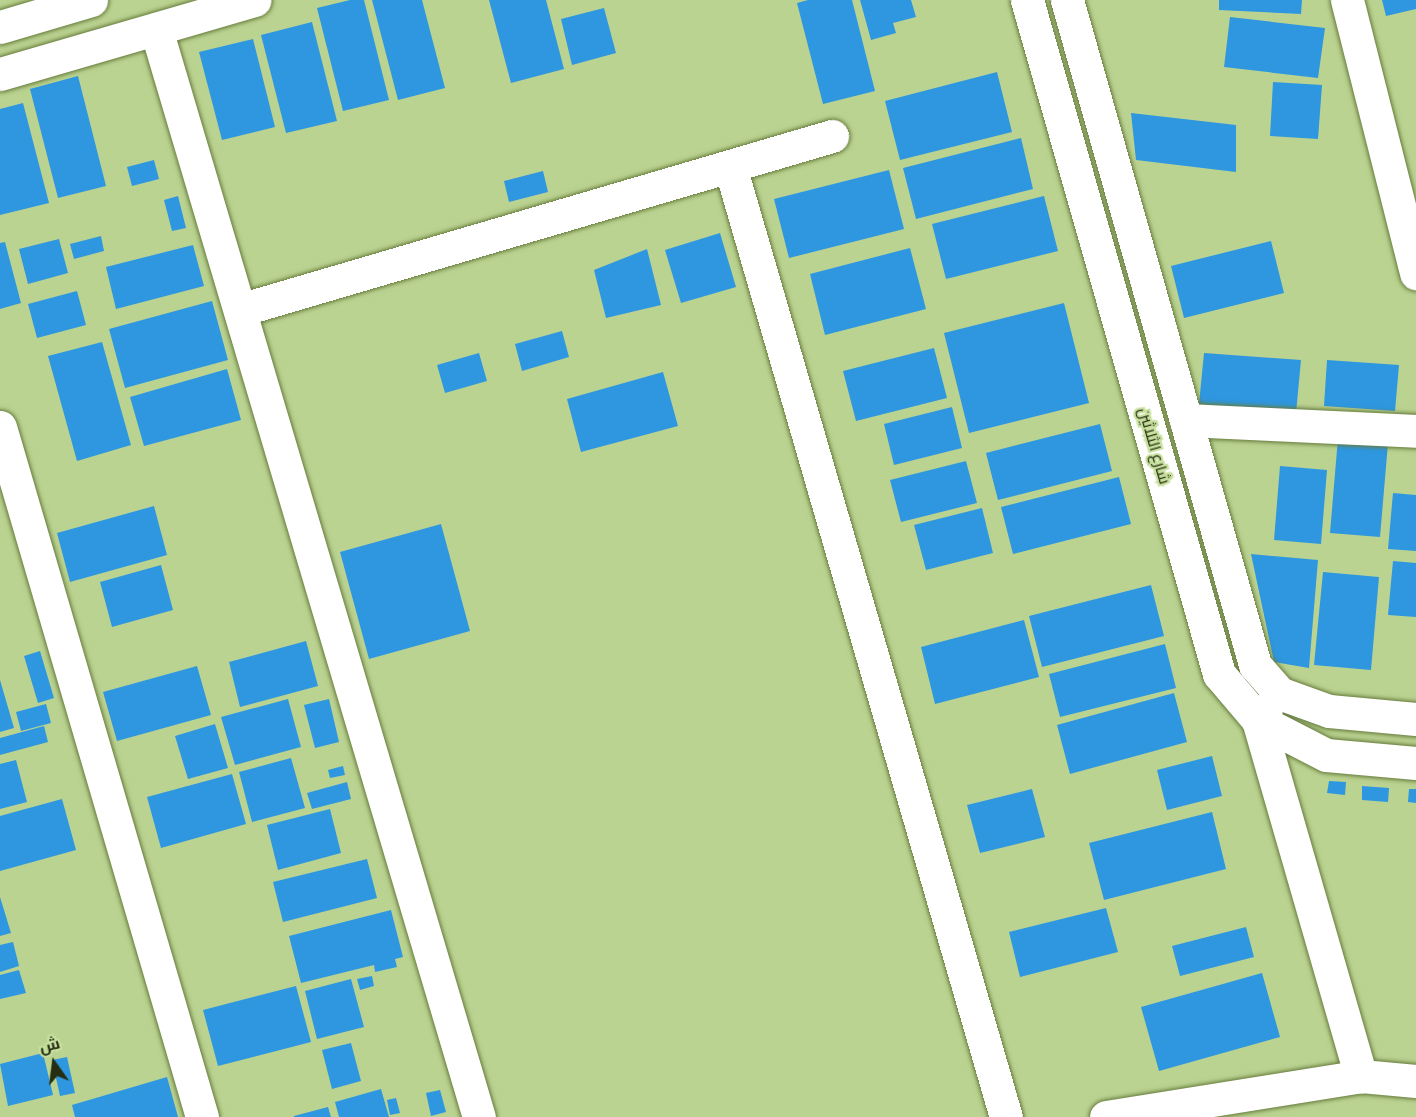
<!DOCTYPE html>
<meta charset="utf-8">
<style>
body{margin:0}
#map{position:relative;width:1416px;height:1117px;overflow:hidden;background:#bbd391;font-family:Signika,Cairo,sans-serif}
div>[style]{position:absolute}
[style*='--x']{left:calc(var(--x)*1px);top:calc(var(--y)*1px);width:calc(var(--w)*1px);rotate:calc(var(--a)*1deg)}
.building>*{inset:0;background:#2e97e0}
.roads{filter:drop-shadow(0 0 2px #677c3d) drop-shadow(0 0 2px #677c3d)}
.minor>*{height:33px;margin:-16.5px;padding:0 16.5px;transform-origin:16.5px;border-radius:16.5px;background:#fff}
span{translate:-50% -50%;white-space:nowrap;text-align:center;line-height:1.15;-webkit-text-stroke:4.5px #c8e09e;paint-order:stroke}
.street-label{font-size:16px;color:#252e13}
.north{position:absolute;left:24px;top:1033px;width:60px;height:60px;-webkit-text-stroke:4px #c8e09e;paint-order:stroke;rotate:346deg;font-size:16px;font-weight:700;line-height:24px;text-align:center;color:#252e13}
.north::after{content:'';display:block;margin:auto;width:21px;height:27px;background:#252e13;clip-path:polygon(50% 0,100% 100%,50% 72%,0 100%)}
</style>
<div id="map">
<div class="building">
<div style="clip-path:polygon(350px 0,364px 0,389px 100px,343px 111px,317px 8px)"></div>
<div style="clip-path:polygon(372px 0,422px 0,445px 88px,398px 100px)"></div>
<div style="clip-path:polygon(489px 0,546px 0,564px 69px,511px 83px)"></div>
<div style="clip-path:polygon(808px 0,852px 0,875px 91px,823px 104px,797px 3px)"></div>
<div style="clip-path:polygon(860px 0,911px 0,916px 17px,893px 23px,896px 33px,871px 40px)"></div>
<div style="clip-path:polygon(1219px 0,1302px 0,1301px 14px,1219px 10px)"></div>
<div style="clip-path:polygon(1382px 0,1416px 0,1416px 9px,1386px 16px)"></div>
<div style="clip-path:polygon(604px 8px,616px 53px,572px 65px,561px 19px)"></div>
<div style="clip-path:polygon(1230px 17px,1325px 28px,1318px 78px,1224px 67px)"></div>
<div style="clip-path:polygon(312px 22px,337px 121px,286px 133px,261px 35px)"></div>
<div style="clip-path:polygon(253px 39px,275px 127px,222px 140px,199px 52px)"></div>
<div style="clip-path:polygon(997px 72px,1012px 132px,900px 160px,885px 101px)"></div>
<div style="clip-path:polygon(78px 76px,106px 186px,58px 198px,30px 89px)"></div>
<div style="clip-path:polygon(1273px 82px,1322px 85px,1318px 139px,1270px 136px)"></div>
<div style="clip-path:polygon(23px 103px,49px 203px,0 215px,0 109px)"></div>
<div style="clip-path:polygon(1131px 113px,1236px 125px,1236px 172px,1136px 160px)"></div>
<div style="clip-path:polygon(1021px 138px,1033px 189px,916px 219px,903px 168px)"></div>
<div style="clip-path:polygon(154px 160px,159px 179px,132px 186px,127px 167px)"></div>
<div style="clip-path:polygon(889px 170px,904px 229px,789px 258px,774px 199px)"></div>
<div style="clip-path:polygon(543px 171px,548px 192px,509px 202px,504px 181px)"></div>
<div style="clip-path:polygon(178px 196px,186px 228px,172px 231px,164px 200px)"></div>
<div style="clip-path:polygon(1044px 196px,1058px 251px,946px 279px,932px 224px)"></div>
<div style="clip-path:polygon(720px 233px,736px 287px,681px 303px,665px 250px)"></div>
<div style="clip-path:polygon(101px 236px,104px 251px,74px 259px,70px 244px)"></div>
<div style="clip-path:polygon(59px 239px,68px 273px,28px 284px,19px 249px)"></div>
<div style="clip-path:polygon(1271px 241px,1284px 293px,1184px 318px,1171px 266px)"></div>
<div style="clip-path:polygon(5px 242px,21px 303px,0 309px,0 243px)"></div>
<div style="clip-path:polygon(193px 245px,204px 286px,116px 309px,106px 267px)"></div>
<div style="clip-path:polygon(910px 248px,926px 309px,825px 335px,810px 274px)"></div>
<div style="clip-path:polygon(647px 249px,661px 305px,606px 318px,594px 270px)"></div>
<div style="clip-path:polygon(77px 291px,86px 325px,37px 338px,28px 304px)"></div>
<div style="clip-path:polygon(212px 301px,228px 360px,125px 388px,109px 329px)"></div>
<div style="clip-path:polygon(1064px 303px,1089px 403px,969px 433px,944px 333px)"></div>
<div style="clip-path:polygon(562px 331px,569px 357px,522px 371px,515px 344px)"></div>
<div style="clip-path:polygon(102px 342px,131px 445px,77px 461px,48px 356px)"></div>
<div style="clip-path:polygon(934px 348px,947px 398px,856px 421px,843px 371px)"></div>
<div style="clip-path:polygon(479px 353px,487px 381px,445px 393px,437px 365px)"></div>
<div style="clip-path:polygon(1204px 353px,1301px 360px,1296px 413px,1199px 404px)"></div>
<div style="clip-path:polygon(1327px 360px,1399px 365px,1395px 411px,1324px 406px)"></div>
<div style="clip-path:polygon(227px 369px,241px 420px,144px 446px,130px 397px)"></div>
<div style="clip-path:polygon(663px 372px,678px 426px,581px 452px,567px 399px)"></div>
<div style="clip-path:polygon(952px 407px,962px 448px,894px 465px,884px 424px)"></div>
<div style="clip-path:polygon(1100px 424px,1112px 471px,998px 500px,986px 453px)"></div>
<div style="clip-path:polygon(1338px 438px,1388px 443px,1380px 537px,1330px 533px)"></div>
<div style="clip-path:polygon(966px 461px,977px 503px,901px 522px,890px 480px)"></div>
<div style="clip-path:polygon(1280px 466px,1327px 470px,1321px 544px,1274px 540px)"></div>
<div style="clip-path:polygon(1119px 477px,1131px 524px,1013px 554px,1001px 507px)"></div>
<div style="clip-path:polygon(1393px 493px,1416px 495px,1416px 551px,1388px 549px)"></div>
<div style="clip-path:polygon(154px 506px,167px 555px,70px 582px,57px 533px)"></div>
<div style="clip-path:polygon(982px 508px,993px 553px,926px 570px,914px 525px)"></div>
<div style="clip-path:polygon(441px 524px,470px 631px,369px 659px,340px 552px)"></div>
<div style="clip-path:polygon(1251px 554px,1318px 560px,1309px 668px,1274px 662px)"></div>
<div style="clip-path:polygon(1393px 561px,1416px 563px,1416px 617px,1388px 615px)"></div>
<div style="clip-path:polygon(161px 565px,173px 610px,112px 627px,100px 582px)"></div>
<div style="clip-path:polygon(1323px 572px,1379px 577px,1371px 670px,1314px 665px)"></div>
<div style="clip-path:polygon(1151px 585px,1164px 636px,1042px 667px,1029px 616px)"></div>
<div style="clip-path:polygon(1024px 620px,1039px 677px,935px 704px,921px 647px)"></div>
<div style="clip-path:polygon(306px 641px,318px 686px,240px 707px,229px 662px)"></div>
<div style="clip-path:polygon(1165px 644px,1176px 688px,1060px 717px,1049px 674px)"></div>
<div style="clip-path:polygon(40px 651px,54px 698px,38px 703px,24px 656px)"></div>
<div style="clip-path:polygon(197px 666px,211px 715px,117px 741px,103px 692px)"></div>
<div style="clip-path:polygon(0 680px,14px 728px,0 732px)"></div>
<div style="clip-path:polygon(1174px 693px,1187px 742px,1070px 774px,1057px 725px)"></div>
<div style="clip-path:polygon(288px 699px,301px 747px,235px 765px,221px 717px)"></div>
<div style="clip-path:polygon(329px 699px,339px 742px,315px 748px,304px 705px)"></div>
<div style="clip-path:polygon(46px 704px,51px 723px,21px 731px,16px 712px)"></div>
<div style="clip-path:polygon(215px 724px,228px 768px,188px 779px,175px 736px)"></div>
<div style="clip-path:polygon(44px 726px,48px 742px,0 755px,0 738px)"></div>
<div style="clip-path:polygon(1212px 756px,1222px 796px,1167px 810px,1157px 770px)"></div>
<div style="clip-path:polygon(291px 758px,305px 808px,252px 822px,239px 772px)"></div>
<div style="clip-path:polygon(16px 760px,27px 802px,0 809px,0 764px)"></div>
<div style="clip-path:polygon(343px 766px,345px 775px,330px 778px,328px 770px)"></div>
<div style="clip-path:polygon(232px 774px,246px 824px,161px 848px,147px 797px)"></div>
<div style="clip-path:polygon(1329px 781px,1346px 782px,1345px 795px,1327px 793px)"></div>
<div style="clip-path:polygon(347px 782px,351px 799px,312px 809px,307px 793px)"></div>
<div style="clip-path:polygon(1362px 786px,1389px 788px,1388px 802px,1362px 800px)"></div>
<div style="clip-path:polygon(1032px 789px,1045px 837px,980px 853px,967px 805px)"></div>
<div style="clip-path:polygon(1409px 789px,1416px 789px,1416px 803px,1408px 802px)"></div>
<div style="clip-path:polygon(62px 799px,76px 850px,0 871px,0 816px)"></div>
<div style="clip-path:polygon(330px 809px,341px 853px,278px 870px,267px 825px)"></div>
<div style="clip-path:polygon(1212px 812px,1226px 869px,1104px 900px,1089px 843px)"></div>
<div style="clip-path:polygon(367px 859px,377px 898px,283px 922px,273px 882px)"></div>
<div style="clip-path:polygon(0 897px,11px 933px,0 936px)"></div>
<div style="clip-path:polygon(1106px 908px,1118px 952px,1020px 977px,1009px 932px)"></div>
<div style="clip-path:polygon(391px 910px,403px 957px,395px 959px,397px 967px,375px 972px,374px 965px,301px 983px,289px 936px)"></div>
<div style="clip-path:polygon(1246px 927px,1254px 957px,1180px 976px,1172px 946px)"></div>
<div style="clip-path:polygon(13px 942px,19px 966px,0 972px,0 945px)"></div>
<div style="clip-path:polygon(19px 970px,26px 993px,0 999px,0 975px)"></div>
<div style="clip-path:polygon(1262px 973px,1280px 1037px,1159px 1071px,1141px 1007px)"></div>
<div style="clip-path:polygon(372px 976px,374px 986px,360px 990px,357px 979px)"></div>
<div style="clip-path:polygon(351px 979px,364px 1027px,317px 1039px,305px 991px)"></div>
<div style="clip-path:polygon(296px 986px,311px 1042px,218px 1066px,203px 1010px)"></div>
<div style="clip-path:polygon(351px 1043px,361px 1081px,332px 1089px,322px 1050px)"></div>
<div style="clip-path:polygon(43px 1053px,53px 1095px,8px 1106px,0 1064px)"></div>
<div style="clip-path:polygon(67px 1057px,75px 1093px,60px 1096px,52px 1060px)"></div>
<div style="clip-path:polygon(167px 1077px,178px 1117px,75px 1117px,72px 1105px)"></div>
<div style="clip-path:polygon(381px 1089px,389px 1117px,339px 1117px,335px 1102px)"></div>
<div style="clip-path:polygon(440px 1090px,446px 1112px,431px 1116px,426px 1093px)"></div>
<div style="clip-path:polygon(396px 1098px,400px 1113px,390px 1115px,387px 1100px)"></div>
<div style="clip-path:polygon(328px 1107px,331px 1117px,294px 1117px,294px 1116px)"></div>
</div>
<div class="roads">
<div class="minor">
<div style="--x:1027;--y:0;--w:701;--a:74.1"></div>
<div style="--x:1219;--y:674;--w:60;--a:49.7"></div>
<div style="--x:1258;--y:720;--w:76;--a:27.2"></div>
<div style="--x:1326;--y:755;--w:90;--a:5.1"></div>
<div style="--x:1067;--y:0;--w:691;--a:74.21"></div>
<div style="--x:1255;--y:665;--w:37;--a:49"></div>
<div style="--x:1279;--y:693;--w:53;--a:19.8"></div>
<div style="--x:1329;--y:711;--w:87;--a:5.3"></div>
<div style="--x:1347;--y:0;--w:282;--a:75.8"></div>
<div style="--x:0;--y:27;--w:95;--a:-16.5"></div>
<div style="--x:156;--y:29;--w:1135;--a:73.47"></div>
<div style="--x:0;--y:74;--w:265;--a:-16.2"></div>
<div style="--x:730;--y:166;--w:990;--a:73.82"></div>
<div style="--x:243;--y:309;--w:614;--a:-16.37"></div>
<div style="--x:1186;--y:420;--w:230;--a:2.7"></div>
<div style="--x:0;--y:427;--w:719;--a:73.68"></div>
<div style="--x:1266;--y:709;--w:14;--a:126"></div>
<div style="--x:1258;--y:720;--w:371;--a:73.9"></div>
<div style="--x:1106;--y:1117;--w:258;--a:-9.1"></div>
<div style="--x:1361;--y:1076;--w:55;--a:5.2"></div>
</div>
</div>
<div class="street-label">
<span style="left:1154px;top:446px;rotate:74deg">شارع الثلاثين</span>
</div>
<div class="north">ش</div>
</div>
